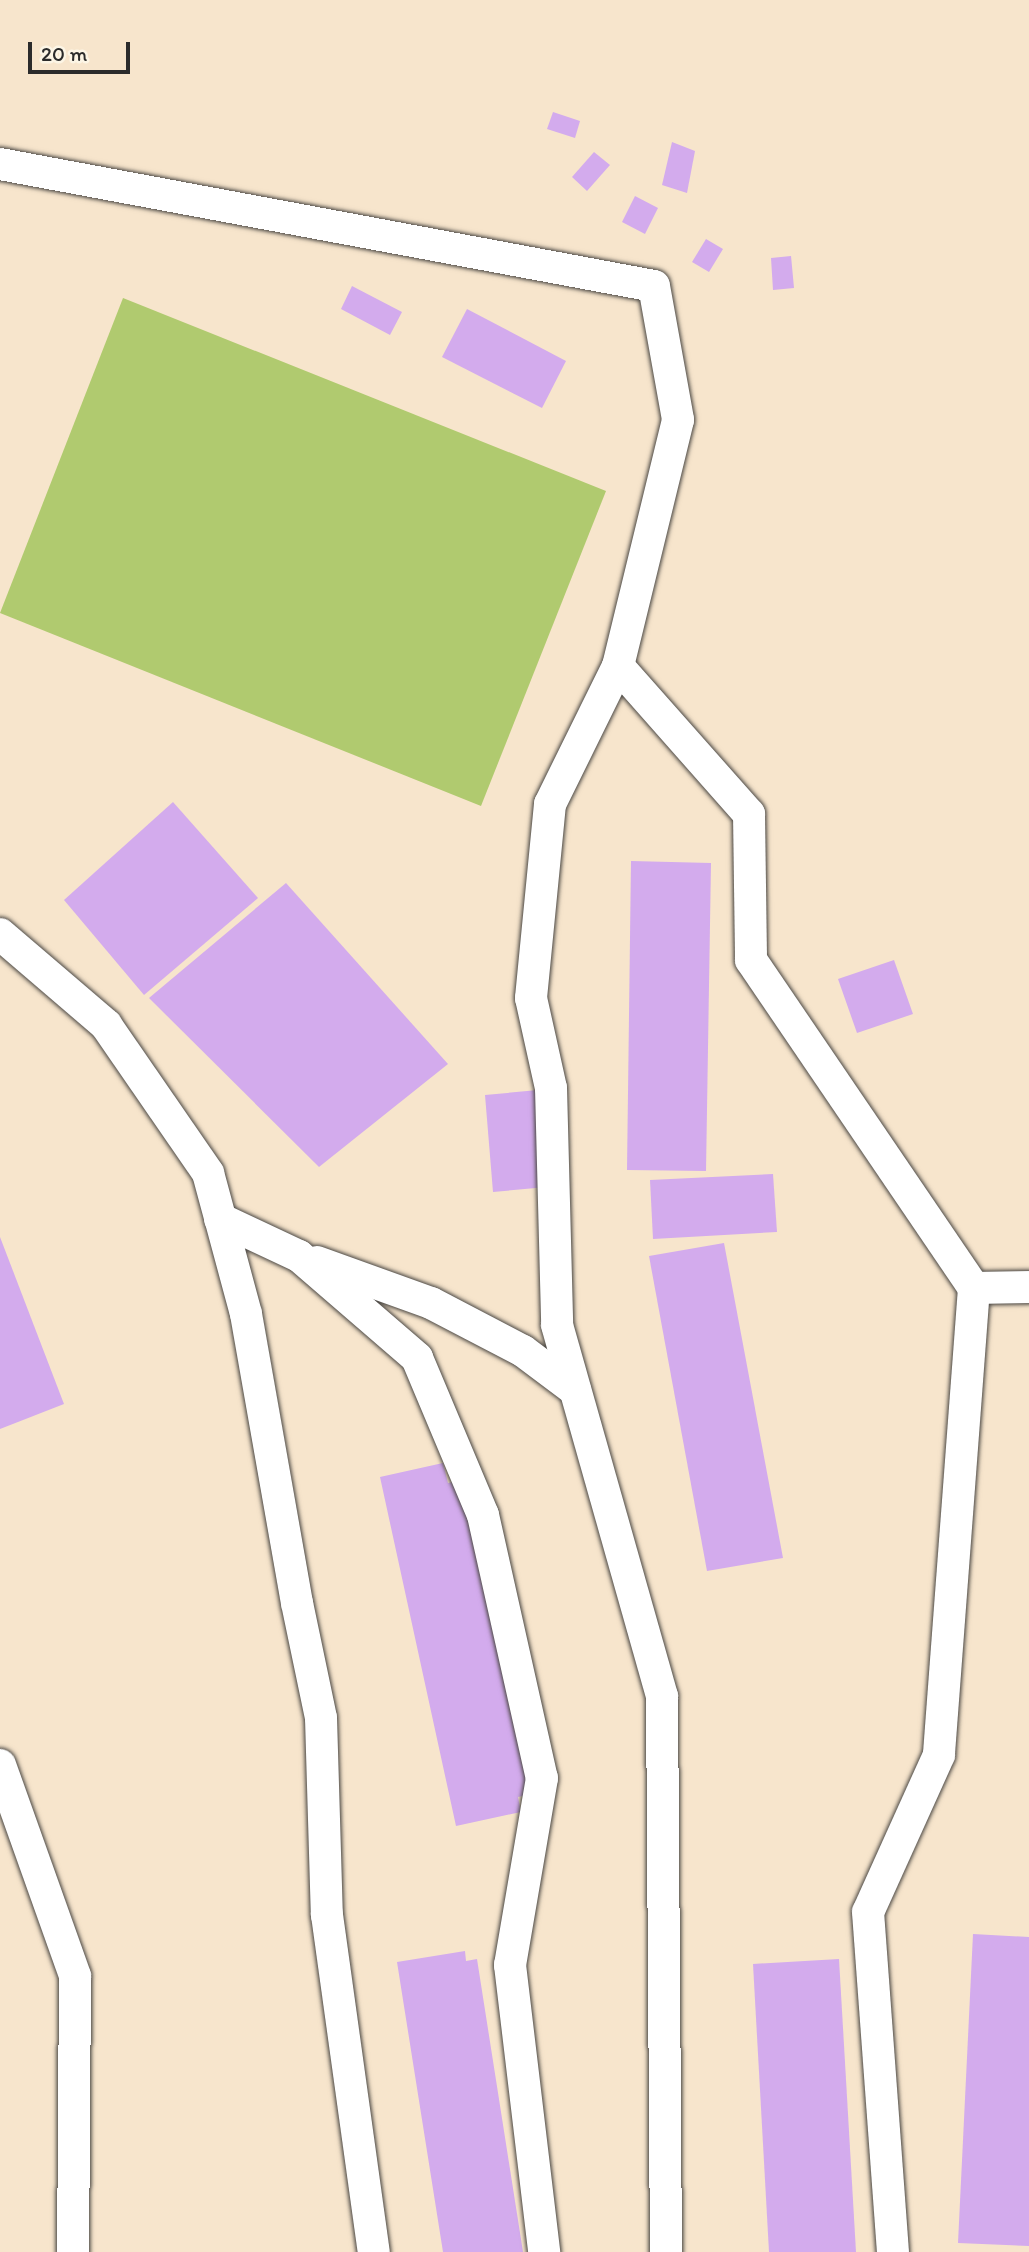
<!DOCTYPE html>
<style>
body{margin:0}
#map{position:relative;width:1029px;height:2252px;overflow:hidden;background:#f7e5cc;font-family:Itim,sans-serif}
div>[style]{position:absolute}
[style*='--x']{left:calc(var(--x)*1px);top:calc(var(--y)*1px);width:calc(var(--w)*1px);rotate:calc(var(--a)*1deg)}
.green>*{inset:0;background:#b0ca6f}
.building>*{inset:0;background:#d3abed}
.roads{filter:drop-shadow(0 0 2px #4a4743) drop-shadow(0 0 2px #4a4743)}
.street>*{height:32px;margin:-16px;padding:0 16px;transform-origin:16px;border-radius:16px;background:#fff}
span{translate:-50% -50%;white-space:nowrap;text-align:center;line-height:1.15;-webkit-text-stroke:5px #fcf5e5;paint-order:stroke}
.scale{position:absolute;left:28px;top:42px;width:102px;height:32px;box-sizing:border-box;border:4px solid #2b2b2b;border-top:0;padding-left:9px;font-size:21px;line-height:24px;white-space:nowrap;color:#2b2b2b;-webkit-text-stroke:5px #fcf5e5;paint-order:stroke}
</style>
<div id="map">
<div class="green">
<div style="clip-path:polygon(123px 298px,606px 491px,481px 806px,0 613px)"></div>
</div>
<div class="building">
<div style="clip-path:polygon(553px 112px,580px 121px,575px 138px,547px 129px)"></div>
<div style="clip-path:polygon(672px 142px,695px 151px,687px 193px,662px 185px)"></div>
<div style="clip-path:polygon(594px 152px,610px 165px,587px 191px,572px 177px)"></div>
<div style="clip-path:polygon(635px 196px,658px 208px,645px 234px,622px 222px)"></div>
<div style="clip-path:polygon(706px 239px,723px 249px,709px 272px,692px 262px)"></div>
<div style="clip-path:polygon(791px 256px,794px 288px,773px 290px,771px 258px)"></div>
<div style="clip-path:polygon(352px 286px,402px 312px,390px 335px,341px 309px)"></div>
<div style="clip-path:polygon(467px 309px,566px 361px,542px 408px,442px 357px)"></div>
<div style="clip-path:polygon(173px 802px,258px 898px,144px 995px,64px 900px)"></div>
<div style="clip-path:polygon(631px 861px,711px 863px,706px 1171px,627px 1170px)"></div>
<div style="clip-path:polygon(286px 883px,448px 1064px,319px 1167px,149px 998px)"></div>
<div style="clip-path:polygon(894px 960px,913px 1014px,857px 1033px,838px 979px)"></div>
<div style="clip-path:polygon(538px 1090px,547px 1187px,493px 1192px,485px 1095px)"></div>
<div style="clip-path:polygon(773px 1174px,777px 1232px,653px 1239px,650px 1180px)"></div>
<div style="clip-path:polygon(0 1237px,64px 1404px,0 1429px)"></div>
<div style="clip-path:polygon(724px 1243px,783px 1558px,707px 1571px,649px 1256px)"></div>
<div style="clip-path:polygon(443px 1463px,448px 1483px,463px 1480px,531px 1794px,518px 1797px,521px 1812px,456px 1826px,380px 1477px)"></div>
<div style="clip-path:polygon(973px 1934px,1029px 1937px,1029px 2246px,958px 2243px)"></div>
<div style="clip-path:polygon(465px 1951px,466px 1961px,477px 1959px,523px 2252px,443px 2252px,397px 1962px)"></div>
<div style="clip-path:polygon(839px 1959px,856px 2252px,769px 2252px,753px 1964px)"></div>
</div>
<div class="roads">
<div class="street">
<div style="--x:0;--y:164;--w:665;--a:10.57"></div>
<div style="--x:654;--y:286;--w:136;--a:79.8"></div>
<div style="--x:678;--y:420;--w:253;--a:103.7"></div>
<div style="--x:618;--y:666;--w:154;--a:116.2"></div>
<div style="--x:550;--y:804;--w:195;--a:95.6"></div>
<div style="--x:531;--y:998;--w:92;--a:77.5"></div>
<div style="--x:551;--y:1088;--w:237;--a:88.5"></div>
<div style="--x:557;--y:1325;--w:386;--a:74.2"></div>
<div style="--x:662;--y:1696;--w:556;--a:89.59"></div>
<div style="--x:618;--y:666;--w:198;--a:48.5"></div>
<div style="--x:749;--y:814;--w:146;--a:89.2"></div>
<div style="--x:751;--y:960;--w:397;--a:55.8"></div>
<div style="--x:974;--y:1288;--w:468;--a:94.3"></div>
<div style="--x:939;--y:1755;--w:172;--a:114.3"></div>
<div style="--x:868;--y:1912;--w:341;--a:85.8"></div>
<div style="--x:0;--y:934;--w:140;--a:40.6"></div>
<div style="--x:106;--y:1025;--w:180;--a:55.4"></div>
<div style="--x:208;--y:1173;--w:146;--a:74.9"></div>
<div style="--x:246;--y:1314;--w:293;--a:80"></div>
<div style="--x:297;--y:1603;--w:117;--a:78.2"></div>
<div style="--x:321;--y:1718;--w:197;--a:88.3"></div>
<div style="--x:327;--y:1915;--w:340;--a:82.1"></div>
<div style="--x:220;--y:1219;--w:87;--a:25.1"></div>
<div style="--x:299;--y:1256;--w:156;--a:40.8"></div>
<div style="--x:417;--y:1358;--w:170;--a:67.2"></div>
<div style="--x:483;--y:1515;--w:270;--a:77.4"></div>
<div style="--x:542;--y:1778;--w:190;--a:99.7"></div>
<div style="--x:510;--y:1965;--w:289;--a:83.2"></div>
<div style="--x:317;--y:1262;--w:121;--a:19.8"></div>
<div style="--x:431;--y:1303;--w:104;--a:27.6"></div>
<div style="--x:523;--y:1351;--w:65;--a:36.9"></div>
<div style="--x:974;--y:1288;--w:55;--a:-1"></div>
<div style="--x:0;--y:1765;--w:224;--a:70.4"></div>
<div style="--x:75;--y:1976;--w:276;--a:90.4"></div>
</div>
</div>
<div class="scale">20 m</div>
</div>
